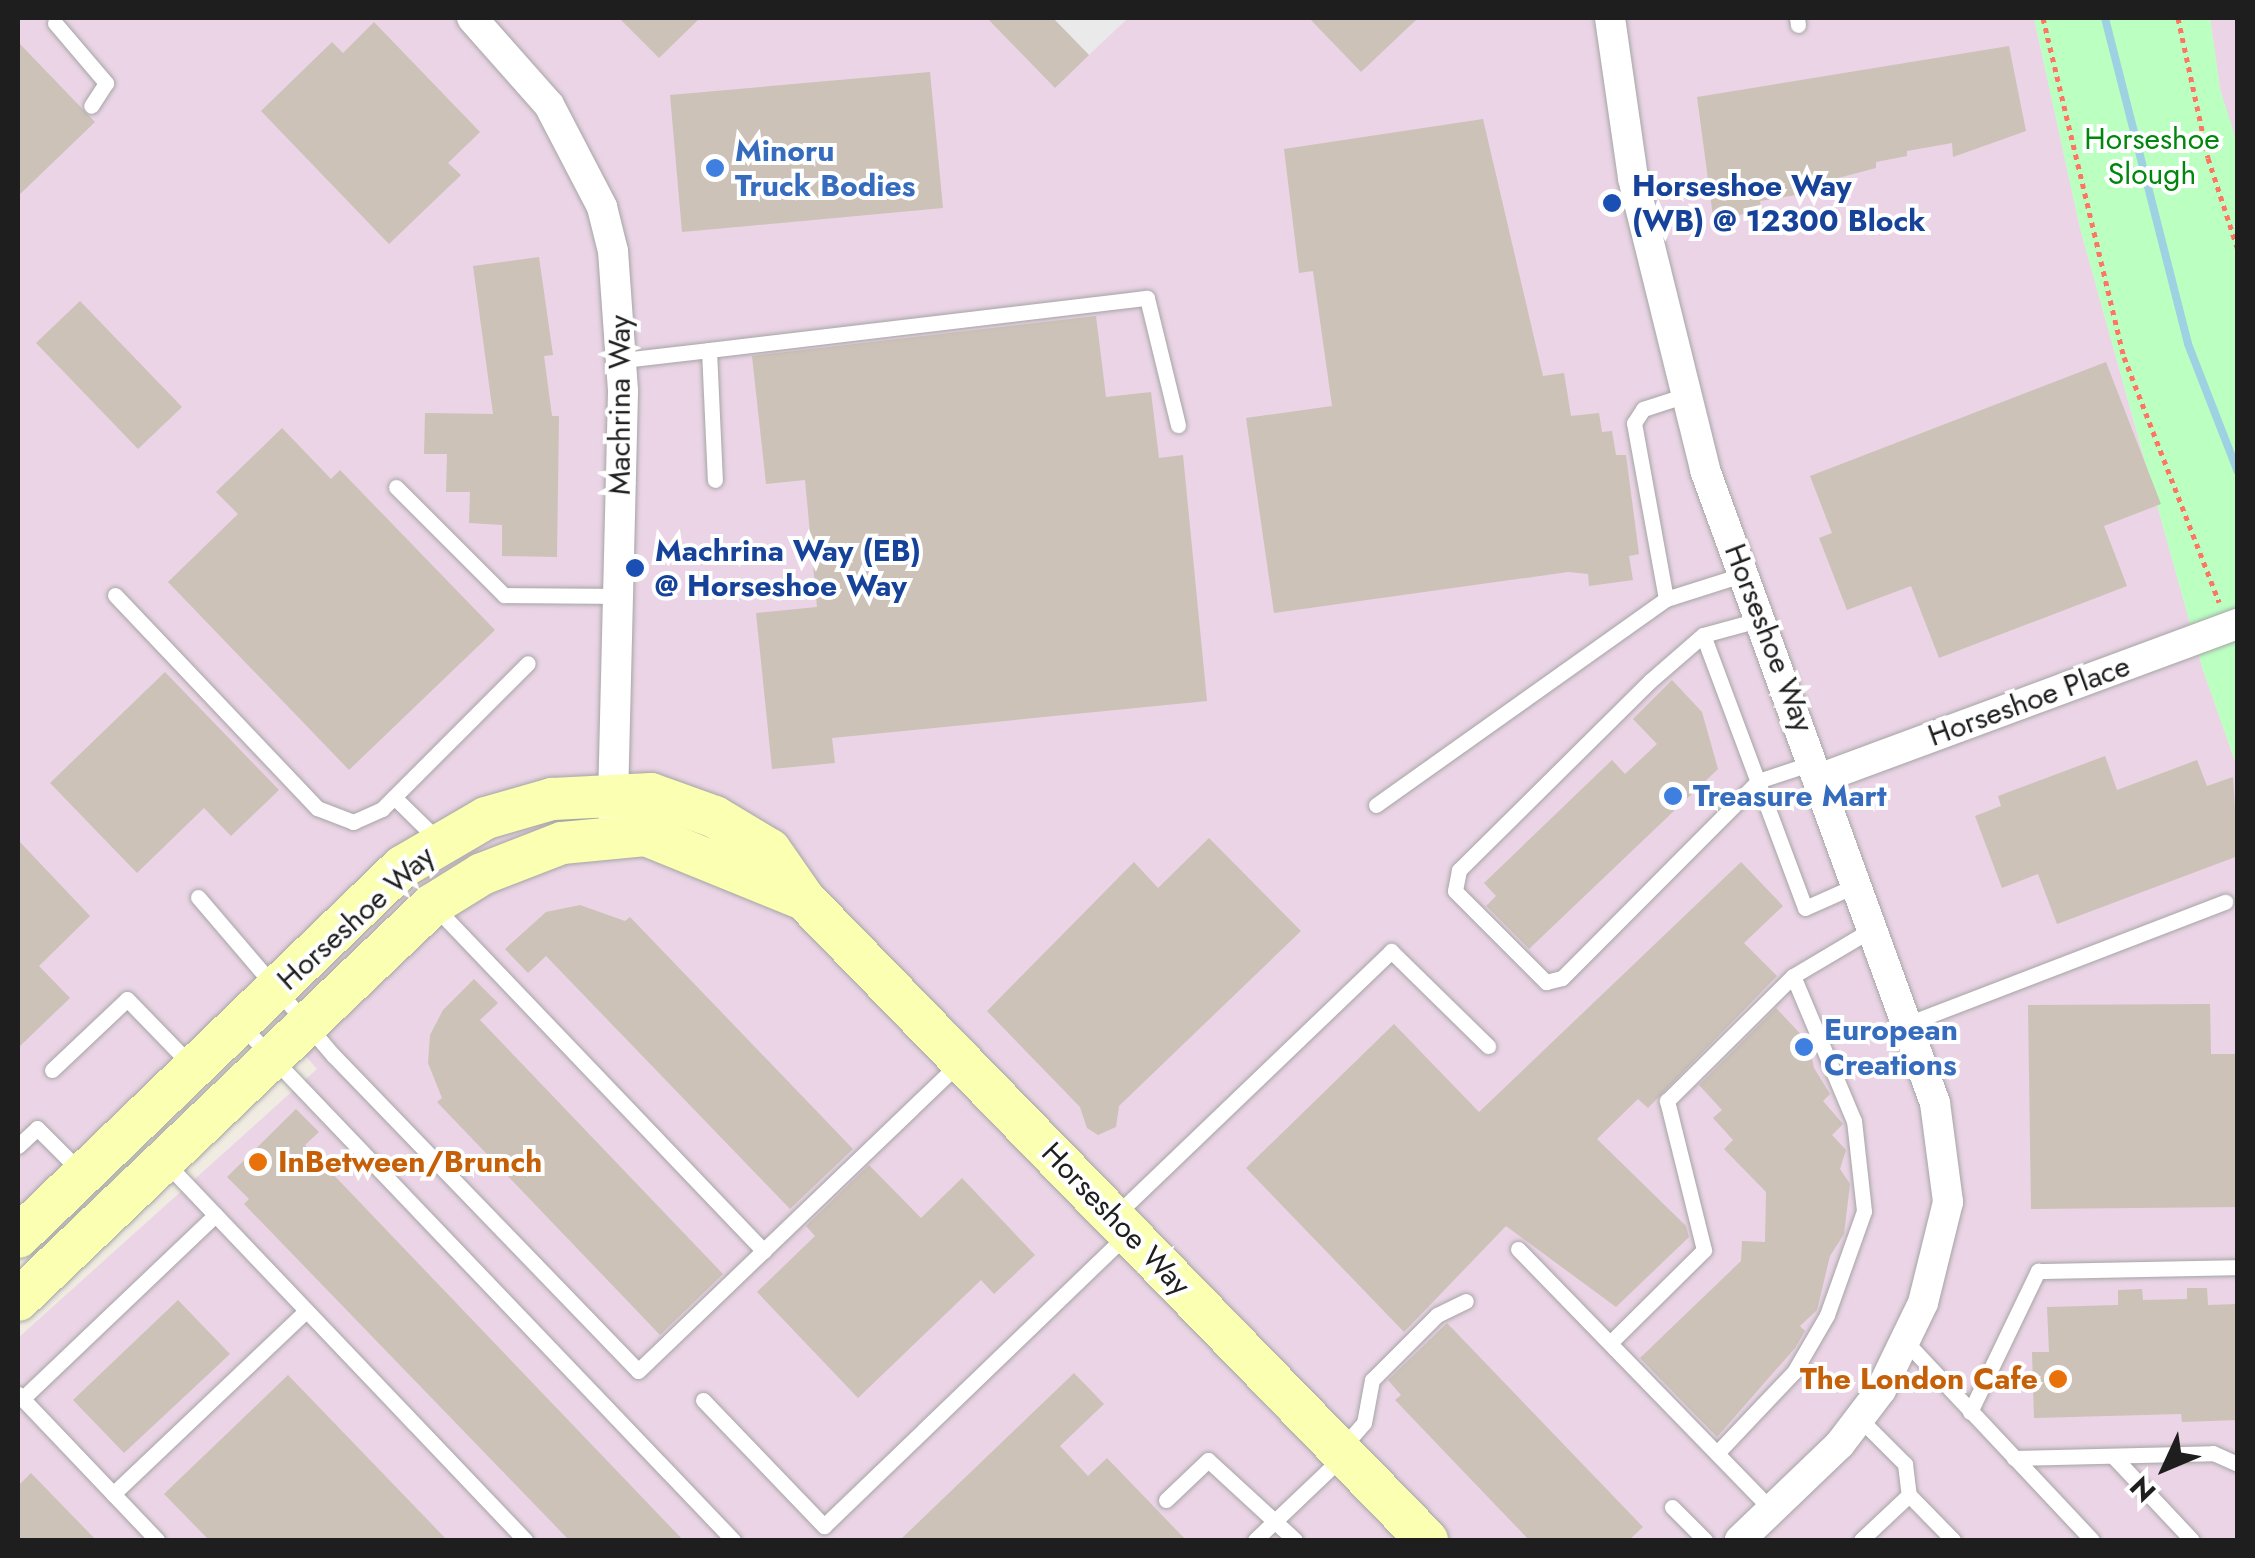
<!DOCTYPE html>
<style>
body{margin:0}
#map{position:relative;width:2255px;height:1558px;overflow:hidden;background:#f0ece2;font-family:Jost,sans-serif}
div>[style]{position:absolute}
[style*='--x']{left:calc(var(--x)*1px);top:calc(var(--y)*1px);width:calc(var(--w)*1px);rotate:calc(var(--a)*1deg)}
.industrial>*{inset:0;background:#ead4e5}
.park>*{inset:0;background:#bbffc1}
.parking>*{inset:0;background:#eaeaea}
.stream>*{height:8px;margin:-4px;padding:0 4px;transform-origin:4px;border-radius:4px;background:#9ed2e2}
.building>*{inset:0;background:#ccc2b8}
.path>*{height:5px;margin-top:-2.5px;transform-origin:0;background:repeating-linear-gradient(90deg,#ff7564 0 5px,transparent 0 10px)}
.roads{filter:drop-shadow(0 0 2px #a5a5a5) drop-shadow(0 0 2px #a5a5a5)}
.lane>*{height:15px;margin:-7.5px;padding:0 7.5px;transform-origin:7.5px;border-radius:7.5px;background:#fff}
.street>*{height:30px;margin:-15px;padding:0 15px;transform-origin:15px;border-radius:15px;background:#fff}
.secondary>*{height:42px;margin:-21px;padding:0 21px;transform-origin:21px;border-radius:21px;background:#faffb1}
.dots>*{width:28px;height:28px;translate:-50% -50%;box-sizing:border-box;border:5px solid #fff;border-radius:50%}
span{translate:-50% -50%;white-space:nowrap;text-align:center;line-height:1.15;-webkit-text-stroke:8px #fff;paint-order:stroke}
.park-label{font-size:30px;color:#01870d}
.shop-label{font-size:30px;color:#366cbe;font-weight:700}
.left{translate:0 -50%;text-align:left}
.transit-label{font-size:30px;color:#164399;font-weight:700}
.street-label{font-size:30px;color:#1e1e1e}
.food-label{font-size:30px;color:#c56008;font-weight:700}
.right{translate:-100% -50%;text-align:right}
.frame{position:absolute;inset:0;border:20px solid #1e1e1e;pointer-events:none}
.north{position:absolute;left:2115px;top:1418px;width:100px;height:100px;-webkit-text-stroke:8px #fff;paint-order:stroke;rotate:226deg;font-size:28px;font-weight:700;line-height:40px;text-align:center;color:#1e1e1e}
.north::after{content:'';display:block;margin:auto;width:35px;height:45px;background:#1e1e1e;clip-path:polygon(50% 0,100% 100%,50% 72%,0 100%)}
</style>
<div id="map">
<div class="industrial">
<div style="clip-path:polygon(18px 18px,2034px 18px,2080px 228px,2203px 670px,2237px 767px,2237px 1540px,18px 1540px,18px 1338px,317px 1069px,251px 994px,18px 1217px)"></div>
<div style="clip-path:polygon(2210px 18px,2237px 18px,2237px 146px,2220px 89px)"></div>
</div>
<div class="park">
<div style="clip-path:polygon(2034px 18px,2210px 18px,2220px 89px,2238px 146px,2237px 767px,2203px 670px,2080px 228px)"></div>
</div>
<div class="parking">
<div style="clip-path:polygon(1053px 18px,1128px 18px,1089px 55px)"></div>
</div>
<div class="stream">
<div style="--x:2105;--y:18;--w:336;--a:75.7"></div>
<div style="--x:2188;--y:344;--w:137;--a:68.7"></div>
</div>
<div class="building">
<div style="clip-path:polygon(619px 18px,700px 18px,659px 58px)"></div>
<div style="clip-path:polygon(987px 18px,1053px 18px,1089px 55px,1055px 88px)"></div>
<div style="clip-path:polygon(1309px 18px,1418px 18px,1361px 72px)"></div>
<div style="clip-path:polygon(374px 22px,480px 132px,448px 163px,461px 175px,389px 244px,261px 111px,332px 42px,343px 53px)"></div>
<div style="clip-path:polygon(18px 42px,95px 122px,18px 196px)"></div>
<div style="clip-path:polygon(2009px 46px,2026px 131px,1953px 157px,1952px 143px,1907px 151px,1907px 156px,1876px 162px,1876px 168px,1808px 186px,1808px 193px,1760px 201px,1761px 208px,1714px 224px,1697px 97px)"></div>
<div style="clip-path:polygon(930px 72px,943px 208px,682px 232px,670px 95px)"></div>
<div style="clip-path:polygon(1483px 119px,1543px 376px,1564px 373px,1571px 416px,1599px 413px,1602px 432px,1612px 431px,1616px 455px,1626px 455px,1639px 554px,1629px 556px,1633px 580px,1589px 586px,1588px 574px,1568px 572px,1274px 613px,1246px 418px,1332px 406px,1313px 271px,1299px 273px,1284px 149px)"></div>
<div style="clip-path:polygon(539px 257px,553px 355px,544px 356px,552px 416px,559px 416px,557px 557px,502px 556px,502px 525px,469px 523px,470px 492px,446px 492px,447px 454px,424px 454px,425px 413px,493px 414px,473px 266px)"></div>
<div style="clip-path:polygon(80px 301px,182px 407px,138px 449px,36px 343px)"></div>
<div style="clip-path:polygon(1096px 316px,1106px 397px,1151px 392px,1159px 458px,1183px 455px,1207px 701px,832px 738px,835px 763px,772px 769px,756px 613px,817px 607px,805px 480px,766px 484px,752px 356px)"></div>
<div style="clip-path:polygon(2106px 362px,2161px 504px,2104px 526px,2127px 586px,1939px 658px,1911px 586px,1847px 610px,1819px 538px,1832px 533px,1810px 476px)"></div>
<div style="clip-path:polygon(282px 428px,331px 479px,340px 470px,495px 630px,349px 770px,168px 582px,238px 514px,216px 492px)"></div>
<div style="clip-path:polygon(165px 672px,279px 790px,231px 836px,204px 808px,137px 873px,50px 783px)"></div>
<div style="clip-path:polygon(1672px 680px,1702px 712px,1718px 769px,1529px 949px,1486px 906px,1496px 896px,1484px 883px,1612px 760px,1625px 774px,1657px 744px,1633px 719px)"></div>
<div style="clip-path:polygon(2105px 756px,2117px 790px,2197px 760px,2207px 786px,2233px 777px,2238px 856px,2057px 924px,2038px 874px,2002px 888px,1975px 816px,2001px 806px,1998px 796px)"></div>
<div style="clip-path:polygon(1209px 838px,1301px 931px,1119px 1106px,1116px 1127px,1098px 1135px,1087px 1128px,1080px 1107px,987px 1011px,1134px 862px,1158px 888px)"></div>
<div style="clip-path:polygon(18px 840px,90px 916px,39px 966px,70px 998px,18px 1048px)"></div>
<div style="clip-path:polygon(1741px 862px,1783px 906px,1744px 943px,1777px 976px,1648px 1108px,1638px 1099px,1597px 1139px,1686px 1226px,1689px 1237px,1616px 1307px,1506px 1226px,1404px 1332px,1246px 1168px,1394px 1024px,1479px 1112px)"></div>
<div style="clip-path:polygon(580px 905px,625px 921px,630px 917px,853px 1149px,790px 1209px,546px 956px,528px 973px,505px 949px,546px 912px)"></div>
<div style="clip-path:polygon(474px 979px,498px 1003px,480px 1020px,723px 1274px,660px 1335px,437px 1102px,442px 1098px,428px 1063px,430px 1035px,443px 1010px)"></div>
<div style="clip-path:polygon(2210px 1004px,2211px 1054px,2238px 1054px,2238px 1207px,2031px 1209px,2028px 1005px)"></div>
<div style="clip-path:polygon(1776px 1008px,1809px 1043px,1814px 1068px,1830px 1094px,1823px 1101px,1843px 1124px,1832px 1135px,1846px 1150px,1840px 1169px,1850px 1184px,1844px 1234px,1830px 1256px,1817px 1310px,1800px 1326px,1805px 1331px,1795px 1348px,1717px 1437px,1640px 1358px,1741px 1261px,1742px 1241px,1765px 1242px,1766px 1192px,1724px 1149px,1733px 1140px,1713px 1118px,1722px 1110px,1699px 1085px)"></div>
<div style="clip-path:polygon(296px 1109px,319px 1132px,305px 1145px,683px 1540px,567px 1538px,244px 1204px,249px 1199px,227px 1177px)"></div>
<div style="clip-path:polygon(869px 1165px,921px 1218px,962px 1178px,1035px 1255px,994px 1294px,981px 1280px,858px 1398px,757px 1292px,815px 1236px,806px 1226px)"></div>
<div style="clip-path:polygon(2187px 1288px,2207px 1288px,2208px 1305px,2238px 1304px,2238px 1420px,2182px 1422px,2181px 1414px,2034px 1418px,2032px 1352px,2049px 1352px,2047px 1307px,2118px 1305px,2118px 1290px,2142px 1289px,2143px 1300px,2187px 1299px)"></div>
<div style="clip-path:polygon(178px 1300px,230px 1354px,124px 1453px,73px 1400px)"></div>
<div style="clip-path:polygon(1447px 1323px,1643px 1527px,1629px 1540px,1529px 1540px,1395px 1400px,1401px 1395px,1388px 1380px)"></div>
<div style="clip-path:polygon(1074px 1373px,1104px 1404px,1060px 1446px,1088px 1476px,1107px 1458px,1186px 1540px,900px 1540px)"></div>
<div style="clip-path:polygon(288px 1375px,447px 1540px,209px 1540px,164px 1494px)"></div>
<div style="clip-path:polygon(31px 1473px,96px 1540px,18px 1540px,18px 1486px)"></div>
</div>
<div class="path">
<div style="--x:2043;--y:18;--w:349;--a:76.6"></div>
<div style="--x:2124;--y:357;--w:263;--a:68.8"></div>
<div style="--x:2178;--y:18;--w:143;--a:77.9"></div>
<div style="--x:2208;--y:158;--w:97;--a:71.9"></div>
</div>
<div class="roads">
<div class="lane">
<div style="--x:1797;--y:18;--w:7;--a:82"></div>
<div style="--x:55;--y:23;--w:79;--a:49.6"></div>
<div style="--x:106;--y:83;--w:27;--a:123"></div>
<div style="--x:709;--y:350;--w:441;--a:-6.8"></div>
<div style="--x:1147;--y:298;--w:131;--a:76.3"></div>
<div style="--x:623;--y:360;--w:87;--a:-6.6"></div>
<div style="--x:709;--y:350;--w:130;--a:87.4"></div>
<div style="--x:396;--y:487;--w:153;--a:45"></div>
<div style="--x:504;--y:595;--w:115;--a:0.5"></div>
<div style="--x:115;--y:595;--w:294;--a:46.5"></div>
<div style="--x:317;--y:808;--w:39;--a:21"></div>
<div style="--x:353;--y:822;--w:32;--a:-24"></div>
<div style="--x:382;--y:809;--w:206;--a:-45"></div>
<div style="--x:1666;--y:599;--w:179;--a:-100.3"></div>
<div style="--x:1634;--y:423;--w:17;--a:-57"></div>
<div style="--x:1643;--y:409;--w:45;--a:-18"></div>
<div style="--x:1762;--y:619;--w:61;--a:164.8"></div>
<div style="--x:1703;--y:635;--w:70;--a:139"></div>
<div style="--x:1650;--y:681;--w:269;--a:135.3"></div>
<div style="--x:1459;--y:870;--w:21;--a:101"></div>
<div style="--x:1455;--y:891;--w:129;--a:45"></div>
<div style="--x:1546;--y:982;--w:16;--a:-14"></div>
<div style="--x:1562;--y:978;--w:278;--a:-45.1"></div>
<div style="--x:1758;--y:781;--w:60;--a:-18.4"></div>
<div style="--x:1703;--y:635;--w:291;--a:69.5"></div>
<div style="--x:1805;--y:908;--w:59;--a:-24"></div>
<div style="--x:394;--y:797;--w:64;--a:44.4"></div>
<div style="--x:1376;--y:805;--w:356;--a:-35.4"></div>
<div style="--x:1666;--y:599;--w:83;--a:-17.6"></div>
<div style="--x:198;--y:897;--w:208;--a:49.5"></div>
<div style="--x:333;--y:1055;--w:439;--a:46"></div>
<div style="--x:638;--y:1371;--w:443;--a:-43.8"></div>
<div style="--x:435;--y:907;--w:476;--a:46.3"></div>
<div style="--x:1907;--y:1024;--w:341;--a:-21"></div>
<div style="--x:242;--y:1026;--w:711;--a:46.31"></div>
<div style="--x:52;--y:1070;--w:103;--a:-43.4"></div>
<div style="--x:127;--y:999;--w:92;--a:45.9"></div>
<div style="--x:18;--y:1146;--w:26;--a:-43"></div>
<div style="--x:37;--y:1128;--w:64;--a:45"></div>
<div style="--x:166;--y:1163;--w:521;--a:46.4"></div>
<div style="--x:1117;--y:1214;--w:380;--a:-43.8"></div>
<div style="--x:1391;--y:951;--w:136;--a:44.4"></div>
<div style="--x:1518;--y:1249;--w:364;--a:45.8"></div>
<div style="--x:1611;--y:1342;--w:131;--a:-44.7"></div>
<div style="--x:1704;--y:1250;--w:154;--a:-103.9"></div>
<div style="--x:1667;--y:1101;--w:177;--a:-44.8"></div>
<div style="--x:1793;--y:976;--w:94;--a:-30.7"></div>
<div style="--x:1907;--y:1343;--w:270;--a:46.8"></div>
<div style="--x:18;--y:1394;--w:202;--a:46.4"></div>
<div style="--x:22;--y:1399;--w:267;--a:-43.6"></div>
<div style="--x:703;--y:1400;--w:175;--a:46.2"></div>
<div style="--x:824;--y:1526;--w:419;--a:-43.9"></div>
<div style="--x:1970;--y:1412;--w:157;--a:-64.3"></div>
<div style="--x:2038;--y:1271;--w:200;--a:-1.1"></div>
<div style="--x:1860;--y:1419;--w:64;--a:45"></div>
<div style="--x:1905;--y:1464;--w:31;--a:83"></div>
<div style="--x:1909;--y:1495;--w:63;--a:45.6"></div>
<div style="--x:1342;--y:1448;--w:33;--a:-49"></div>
<div style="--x:1364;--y:1423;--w:44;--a:-79.5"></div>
<div style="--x:1372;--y:1380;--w:92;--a:-45"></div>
<div style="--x:1437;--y:1315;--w:32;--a:-26"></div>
<div style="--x:1718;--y:1452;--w:110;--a:-46.5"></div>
<div style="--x:1794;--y:1372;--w:66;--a:-59.9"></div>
<div style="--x:1827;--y:1315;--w:110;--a:-70.4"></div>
<div style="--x:1864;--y:1211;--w:91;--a:-96.3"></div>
<div style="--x:1854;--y:1121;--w:157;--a:-112.8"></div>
<div style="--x:2113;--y:1456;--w:115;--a:46.8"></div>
<div style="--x:2014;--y:1458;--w:199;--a:-1.4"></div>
<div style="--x:2213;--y:1453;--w:27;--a:24"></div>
<div style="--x:113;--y:1494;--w:266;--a:-43.5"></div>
<div style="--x:1166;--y:1500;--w:58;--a:-43.6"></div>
<div style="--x:1208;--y:1460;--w:118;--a:42.6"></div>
<div style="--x:1672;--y:1507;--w:47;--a:45"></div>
<div style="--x:1255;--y:1540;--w:119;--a:-43.6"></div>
<div style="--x:1861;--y:1540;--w:66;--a:-43.2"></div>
</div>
<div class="street">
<div style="--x:472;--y:18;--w:116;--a:48.5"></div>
<div style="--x:549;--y:105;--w:115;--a:62.5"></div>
<div style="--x:602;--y:207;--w:45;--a:76"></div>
<div style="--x:613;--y:251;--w:141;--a:85.9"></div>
<div style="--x:623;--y:392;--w:421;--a:91.4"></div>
<div style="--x:1610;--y:18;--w:162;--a:81.8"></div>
<div style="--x:1633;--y:178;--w:301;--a:76.1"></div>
<div style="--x:1705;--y:470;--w:673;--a:70.03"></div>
<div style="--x:1935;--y:1103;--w:100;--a:82.5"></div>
<div style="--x:1948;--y:1202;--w:104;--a:103.9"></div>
<div style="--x:1923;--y:1303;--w:97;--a:115.8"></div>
<div style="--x:1881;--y:1390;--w:68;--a:127.2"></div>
<div style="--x:1840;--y:1444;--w:139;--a:136.2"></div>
<div style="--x:1821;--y:778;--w:445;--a:-20.3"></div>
</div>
<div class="secondary">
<div style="--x:18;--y:1237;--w:533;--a:-43.94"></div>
<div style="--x:402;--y:867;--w:97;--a:-30.3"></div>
<div style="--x:486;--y:818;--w:69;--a:-16.1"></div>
<div style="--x:552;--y:799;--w:99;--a:-2.9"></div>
<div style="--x:651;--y:794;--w:68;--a:19.8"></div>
<div style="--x:715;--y:817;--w:64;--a:31"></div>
<div style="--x:770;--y:850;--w:60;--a:55.2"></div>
<div style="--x:804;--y:899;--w:894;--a:45.82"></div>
<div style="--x:18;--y:1300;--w:572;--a:-43.65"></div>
<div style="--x:432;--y:905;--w:59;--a:-31.8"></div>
<div style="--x:482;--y:874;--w:86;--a:-21.2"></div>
<div style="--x:562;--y:843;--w:84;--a:-5.4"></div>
<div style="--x:646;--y:835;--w:170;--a:22.1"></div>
</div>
</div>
<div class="dots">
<div style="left:715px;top:168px;background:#3f7fe0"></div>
<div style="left:1612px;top:203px;background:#1a4fb4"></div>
<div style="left:635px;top:568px;background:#1a4fb4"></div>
<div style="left:1673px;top:796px;background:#3f7fe0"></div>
<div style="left:1804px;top:1047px;background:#3f7fe0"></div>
<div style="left:258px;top:1162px;background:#e8710a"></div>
<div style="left:2058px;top:1379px;background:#e8710a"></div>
</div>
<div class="park-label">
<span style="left:2152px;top:156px">Horseshoe<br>Slough</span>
</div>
<div class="shop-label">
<span class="left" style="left:735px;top:168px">Minoru<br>Truck Bodies</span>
<span class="left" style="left:1693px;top:796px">Treasure Mart</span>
<span class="left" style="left:1824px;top:1047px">European<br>Creations</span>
</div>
<div class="transit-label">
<span class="left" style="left:1632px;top:203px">Horseshoe Way<br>(WB) @ 12300 Block</span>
<span class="left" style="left:655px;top:568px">Machrina Way (EB)<br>@ Horseshoe Way</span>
</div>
<div class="street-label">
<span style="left:620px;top:405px;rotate:-90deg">Machrina Way</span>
<span style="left:1769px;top:638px;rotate:69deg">Horseshoe Way</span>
<span style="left:2029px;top:701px;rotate:-20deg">Horseshoe Place</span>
<span style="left:356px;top:918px;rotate:-42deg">Horseshoe Way</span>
<span style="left:1116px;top:1219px;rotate:46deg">Horseshoe Way</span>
</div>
<div class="food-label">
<span class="left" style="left:278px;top:1162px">InBetween/Brunch</span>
<span class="right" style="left:2038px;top:1379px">The London Cafe</span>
</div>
<div class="frame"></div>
<div class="north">N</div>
</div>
